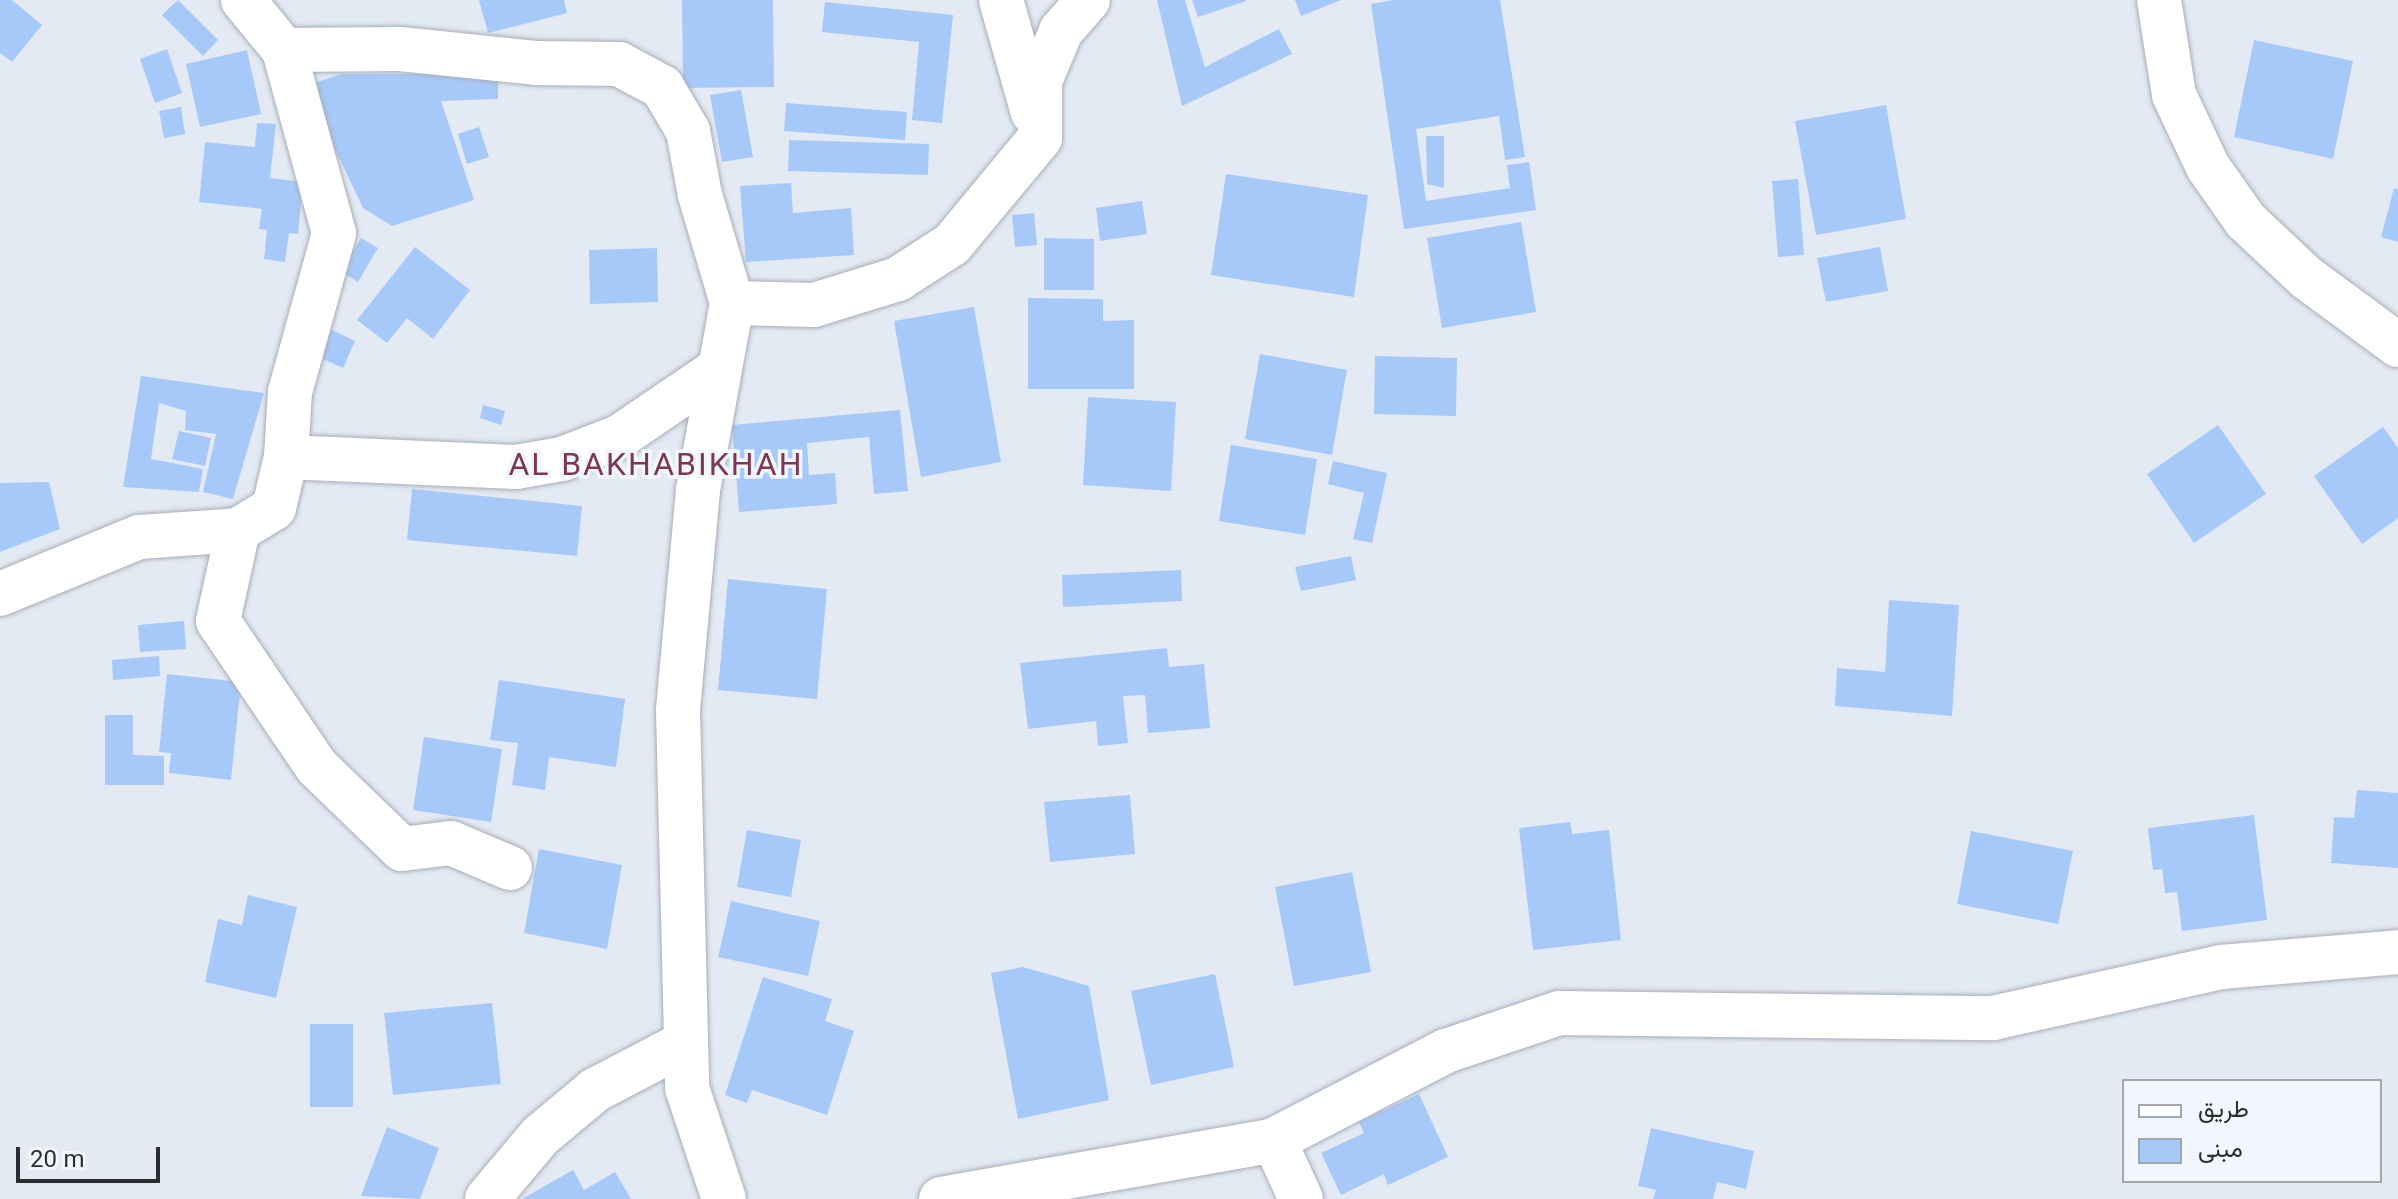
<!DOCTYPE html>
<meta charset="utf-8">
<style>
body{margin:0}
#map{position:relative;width:2398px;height:1199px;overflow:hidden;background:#e4eaf3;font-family:Georgia,Vazirmatn,serif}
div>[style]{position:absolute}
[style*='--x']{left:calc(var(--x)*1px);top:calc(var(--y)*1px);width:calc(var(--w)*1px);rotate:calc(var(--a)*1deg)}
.building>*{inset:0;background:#a7c9f9}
.roads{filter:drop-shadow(0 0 2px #a8aeb6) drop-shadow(0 0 2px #a8aeb6)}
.minor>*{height:44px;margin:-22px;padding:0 22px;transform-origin:22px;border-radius:22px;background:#fff}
span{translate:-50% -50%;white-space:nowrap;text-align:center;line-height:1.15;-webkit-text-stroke:7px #f2f7ff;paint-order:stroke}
.quarter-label{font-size:32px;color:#7d3850;letter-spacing:2px}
.legend{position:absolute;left:2122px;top:1079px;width:260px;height:104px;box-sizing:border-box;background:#f2f7ff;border:2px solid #a2a6ad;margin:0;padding:10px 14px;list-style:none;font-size:24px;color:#2b2d31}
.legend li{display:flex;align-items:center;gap:16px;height:40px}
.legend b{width:40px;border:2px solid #a2a6ad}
.scale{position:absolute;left:16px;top:1147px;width:144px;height:36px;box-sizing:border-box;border:4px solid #2b2d31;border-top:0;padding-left:10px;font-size:24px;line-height:28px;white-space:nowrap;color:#2b2d31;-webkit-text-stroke:6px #f2f7ff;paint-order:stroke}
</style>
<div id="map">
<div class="building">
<div style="clip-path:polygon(0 0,12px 0,42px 25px,12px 62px,0 53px)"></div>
<div style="clip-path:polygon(178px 0,218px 40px,203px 56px,162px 15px)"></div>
<div style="clip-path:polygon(479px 0,564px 0,567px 13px,488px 33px)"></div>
<div style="clip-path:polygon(682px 0,773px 0,774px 87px,683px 88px)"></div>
<div style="clip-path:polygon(1157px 0,1185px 0,1205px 67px,1279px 29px,1292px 54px,1182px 106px)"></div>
<div style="clip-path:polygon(1192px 0,1246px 0,1246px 1px,1198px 17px)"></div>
<div style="clip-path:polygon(1295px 0,1341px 0,1301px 16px)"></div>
<div style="clip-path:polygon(1394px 0,1500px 0,1525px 157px,1505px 160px,1499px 116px,1416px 129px,1426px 201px,1510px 188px,1507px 165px,1529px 162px,1536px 210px,1404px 229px,1371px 4px)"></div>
<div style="clip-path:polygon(825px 2px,953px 15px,942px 123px,912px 120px,919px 42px,822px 32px)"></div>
<div style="clip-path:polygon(2254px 40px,2353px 61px,2333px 159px,2234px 137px)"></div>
<div style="clip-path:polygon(167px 49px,182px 93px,155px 103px,140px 59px)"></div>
<div style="clip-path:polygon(247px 50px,261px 114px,200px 127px,186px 64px)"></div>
<div style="clip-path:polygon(342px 74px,498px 74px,498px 99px,441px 101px,474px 200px,392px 226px,363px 208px,334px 147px,314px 83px)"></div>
<div style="clip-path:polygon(741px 90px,753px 157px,722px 162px,710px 95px)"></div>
<div style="clip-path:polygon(786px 103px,907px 112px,905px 140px,784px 131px)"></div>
<div style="clip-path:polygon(1886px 105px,1906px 219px,1816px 235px,1795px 121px)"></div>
<div style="clip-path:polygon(181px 107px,185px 134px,164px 138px,159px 111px)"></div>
<div style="clip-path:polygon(257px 123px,276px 124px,270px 178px,303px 182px,298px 234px,289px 233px,285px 262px,264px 259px,267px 230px,259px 229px,262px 209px,199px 202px,205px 142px,255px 147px)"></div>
<div style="clip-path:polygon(479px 127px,489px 157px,467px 164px,458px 134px)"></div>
<div style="clip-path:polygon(1426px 136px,1444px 136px,1444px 188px,1427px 184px)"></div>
<div style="clip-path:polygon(789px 140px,929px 144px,928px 175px,788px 171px)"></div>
<div style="clip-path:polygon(1226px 174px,1368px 195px,1354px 297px,1211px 275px)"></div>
<div style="clip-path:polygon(1798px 179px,1804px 255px,1778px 257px,1772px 181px)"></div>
<div style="clip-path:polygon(791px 183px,793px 213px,851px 208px,854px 255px,746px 262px,740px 186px)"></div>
<div style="clip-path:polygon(2394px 188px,2398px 189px,2398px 242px,2381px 237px)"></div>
<div style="clip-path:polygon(1142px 201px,1147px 234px,1100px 241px,1096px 208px)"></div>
<div style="clip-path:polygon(1034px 213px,1037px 245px,1015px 247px,1012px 215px)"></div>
<div style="clip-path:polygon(1521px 222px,1536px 312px,1442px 328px,1427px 238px)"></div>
<div style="clip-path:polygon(361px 238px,378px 248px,358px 282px,340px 271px)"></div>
<div style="clip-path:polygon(1044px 238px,1094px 239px,1094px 290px,1044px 290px)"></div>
<div style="clip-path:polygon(415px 247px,470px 290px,433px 339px,407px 318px,387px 343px,357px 320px)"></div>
<div style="clip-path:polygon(1880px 247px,1888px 291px,1826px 302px,1817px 258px)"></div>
<div style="clip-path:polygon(657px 248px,658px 302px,590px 304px,589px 250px)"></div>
<div style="clip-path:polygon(1028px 298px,1103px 299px,1103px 321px,1134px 320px,1134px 389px,1028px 389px)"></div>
<div style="clip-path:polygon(974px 307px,1001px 462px,921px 477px,894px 321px)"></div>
<div style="clip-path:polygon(326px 327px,355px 341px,343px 368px,314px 355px)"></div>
<div style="clip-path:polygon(1260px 354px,1347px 370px,1332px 455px,1245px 439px)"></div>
<div style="clip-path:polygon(1375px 356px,1457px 358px,1456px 416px,1374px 414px)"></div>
<div style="clip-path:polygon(141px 376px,264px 393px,233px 499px,203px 492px,216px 434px,185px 430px,186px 411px,159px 403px,151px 459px,203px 469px,199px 492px,123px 487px)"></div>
<div style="clip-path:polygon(1088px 397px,1176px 402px,1171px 491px,1083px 485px)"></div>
<div style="clip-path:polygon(483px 405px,505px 411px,501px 425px,480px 418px)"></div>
<div style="clip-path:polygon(900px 410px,908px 491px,874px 494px,869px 437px,807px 443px,809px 475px,835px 473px,837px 504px,739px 512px,732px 425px)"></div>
<div style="clip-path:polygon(2218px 425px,2266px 494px,2194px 543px,2147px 474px)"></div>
<div style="clip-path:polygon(2383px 427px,2398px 448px,2398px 518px,2362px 544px,2314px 476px)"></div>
<div style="clip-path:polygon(179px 431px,211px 438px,205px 466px,172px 459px)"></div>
<div style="clip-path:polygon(1231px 445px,1317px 459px,1305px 535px,1219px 521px)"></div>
<div style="clip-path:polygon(1333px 461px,1387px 473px,1372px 543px,1353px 539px,1364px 493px,1328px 484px)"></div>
<div style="clip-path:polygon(49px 482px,60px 529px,0 552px,0 483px)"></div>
<div style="clip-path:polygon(412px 489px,582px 506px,577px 556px,407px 540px)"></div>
<div style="clip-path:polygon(1351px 556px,1356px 580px,1301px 591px,1295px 567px)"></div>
<div style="clip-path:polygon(1181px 570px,1182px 601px,1063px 607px,1062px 575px)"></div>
<div style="clip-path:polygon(728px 579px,827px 589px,817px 699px,718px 690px)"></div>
<div style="clip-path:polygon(1889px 600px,1959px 605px,1952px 716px,1835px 706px,1837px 668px,1885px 672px)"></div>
<div style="clip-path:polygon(184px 621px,186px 649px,140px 652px,138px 625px)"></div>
<div style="clip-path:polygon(1167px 648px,1169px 667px,1204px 664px,1210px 728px,1148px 733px,1145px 695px,1123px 696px,1128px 743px,1098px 746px,1096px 721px,1028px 729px,1020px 663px)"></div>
<div style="clip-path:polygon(159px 656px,160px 676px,113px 680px,112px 660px)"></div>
<div style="clip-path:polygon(167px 674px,241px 682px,231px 780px,169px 773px,171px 753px,159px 752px)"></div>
<div style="clip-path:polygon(499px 680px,625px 699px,616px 767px,549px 757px,545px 790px,512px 785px,518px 743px,490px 740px)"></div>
<div style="clip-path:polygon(105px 715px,133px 715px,133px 755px,164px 756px,164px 785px,105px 785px)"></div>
<div style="clip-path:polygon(424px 737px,502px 749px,491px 822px,413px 810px)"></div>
<div style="clip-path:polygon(2357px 790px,2398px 793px,2398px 868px,2331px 863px,2334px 817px,2354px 818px)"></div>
<div style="clip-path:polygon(1130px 795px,1135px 854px,1050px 862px,1044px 802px)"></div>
<div style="clip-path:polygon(2254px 815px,2267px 920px,2182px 931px,2177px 892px,2165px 893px,2162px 869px,2153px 870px,2148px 828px)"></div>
<div style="clip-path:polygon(1570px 822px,1572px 834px,1609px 830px,1621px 940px,1533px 950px,1519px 828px)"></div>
<div style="clip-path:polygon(747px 830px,801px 840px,791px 897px,737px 887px)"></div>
<div style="clip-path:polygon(1971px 831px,2073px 851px,2058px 924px,1957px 904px)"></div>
<div style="clip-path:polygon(539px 849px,622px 865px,607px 949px,524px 933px)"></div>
<div style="clip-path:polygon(1352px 872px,1371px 972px,1294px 986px,1275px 887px)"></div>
<div style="clip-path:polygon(248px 895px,297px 907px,276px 998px,205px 982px,218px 919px,242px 925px)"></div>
<div style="clip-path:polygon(731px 901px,820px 921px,808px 976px,718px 957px)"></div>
<div style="clip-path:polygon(1023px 967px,1089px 986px,1109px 1100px,1018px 1119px,991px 973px)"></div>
<div style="clip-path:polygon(1215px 974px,1234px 1067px,1151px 1085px,1131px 991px)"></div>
<div style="clip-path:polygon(763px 977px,832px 999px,825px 1021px,854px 1031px,827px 1115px,752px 1090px,747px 1103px,725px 1095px)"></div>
<div style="clip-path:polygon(492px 1003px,501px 1084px,393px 1095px,384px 1013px)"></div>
<div style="clip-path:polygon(310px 1024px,353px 1024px,353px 1107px,310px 1107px)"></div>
<div style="clip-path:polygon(1419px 1094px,1448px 1157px,1388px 1185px,1384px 1174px,1341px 1195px,1321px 1153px,1364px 1133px,1359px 1122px)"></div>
<div style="clip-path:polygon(387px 1127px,439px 1148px,420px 1199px,361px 1196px)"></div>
<div style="clip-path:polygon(1651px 1128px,1754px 1151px,1746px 1189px,1717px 1182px,1713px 1199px,1653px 1199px,1656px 1190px,1638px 1186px)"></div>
<div style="clip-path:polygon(573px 1170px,584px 1190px,615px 1172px,631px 1199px,522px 1199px)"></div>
</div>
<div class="roads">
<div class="minor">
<div style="--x:1001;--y:0;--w:117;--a:74.2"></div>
<div style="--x:2159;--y:0;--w:96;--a:81"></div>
<div style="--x:2174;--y:95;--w:80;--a:64.7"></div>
<div style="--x:2208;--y:167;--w:66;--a:54.9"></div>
<div style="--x:2246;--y:221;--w:83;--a:43.1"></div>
<div style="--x:2307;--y:278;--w:113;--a:36.4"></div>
<div style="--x:284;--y:50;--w:116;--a:-0.5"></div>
<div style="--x:400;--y:49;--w:136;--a:5.9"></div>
<div style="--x:535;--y:63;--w:84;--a:0.7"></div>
<div style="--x:619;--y:64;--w:49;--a:28.1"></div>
<div style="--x:662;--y:87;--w:51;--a:59.4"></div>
<div style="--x:688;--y:131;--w:65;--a:79.4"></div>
<div style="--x:700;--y:195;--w:113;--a:73.5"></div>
<div style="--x:732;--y:303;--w:190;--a:100.3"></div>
<div style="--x:698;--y:490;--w:222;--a:95.2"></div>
<div style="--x:678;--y:711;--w:377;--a:88.6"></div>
<div style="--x:687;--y:1088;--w:117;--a:71.6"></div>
<div style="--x:732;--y:303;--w:82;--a:1.4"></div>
<div style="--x:814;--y:305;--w:88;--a:-17.2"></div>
<div style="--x:898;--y:279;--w:64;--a:-32.9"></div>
<div style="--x:952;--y:244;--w:138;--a:-50.3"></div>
<div style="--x:1040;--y:138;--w:57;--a:-90"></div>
<div style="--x:1040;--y:81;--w:54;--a:-67.2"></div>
<div style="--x:1061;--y:31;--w:41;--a:-48.9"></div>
<div style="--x:286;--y:457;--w:230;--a:2.5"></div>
<div style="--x:516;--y:467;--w:47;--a:-9.9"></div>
<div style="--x:562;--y:459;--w:61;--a:-21.1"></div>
<div style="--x:619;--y:437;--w:117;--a:-34.2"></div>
<div style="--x:238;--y:530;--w:93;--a:102.4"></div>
<div style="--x:218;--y:621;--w:176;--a:55.9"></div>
<div style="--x:317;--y:767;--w:118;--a:44"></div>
<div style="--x:402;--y:849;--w:49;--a:-7"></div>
<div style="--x:451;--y:843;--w:64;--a:23"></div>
<div style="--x:0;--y:594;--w:150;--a:-22.3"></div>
<div style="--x:139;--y:537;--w:99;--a:-4"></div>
<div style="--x:238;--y:530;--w:42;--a:-31.4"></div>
<div style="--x:274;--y:508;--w:52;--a:-76.8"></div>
<div style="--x:286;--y:457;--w:65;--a:-86.5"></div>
<div style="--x:290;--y:392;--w:165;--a:-74.5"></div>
<div style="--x:334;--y:233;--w:190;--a:-105.3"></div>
<div style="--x:284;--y:50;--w:65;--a:-129.4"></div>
<div style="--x:1274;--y:1140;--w:65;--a:65.4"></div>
<div style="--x:487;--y:1199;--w:82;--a:-49.9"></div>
<div style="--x:540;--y:1136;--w:72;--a:-39.9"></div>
<div style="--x:595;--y:1090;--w:102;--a:-27.6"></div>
<div style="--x:941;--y:1199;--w:338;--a:-10"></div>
<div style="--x:1274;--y:1140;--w:194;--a:-27.4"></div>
<div style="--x:1446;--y:1051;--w:119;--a:-18.6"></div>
<div style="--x:1559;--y:1013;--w:434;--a:0.7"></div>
<div style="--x:1993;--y:1018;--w:234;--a:-12.6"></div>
<div style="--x:2221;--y:967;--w:178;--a:-4.8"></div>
</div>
</div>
<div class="quarter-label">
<span style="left:656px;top:467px">AL BAKHABIKHAH</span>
</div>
<ul class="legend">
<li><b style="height:10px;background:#fff"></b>طريق</li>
<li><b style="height:22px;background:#a7c9f9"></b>مبنى</li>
</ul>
<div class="scale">20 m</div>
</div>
